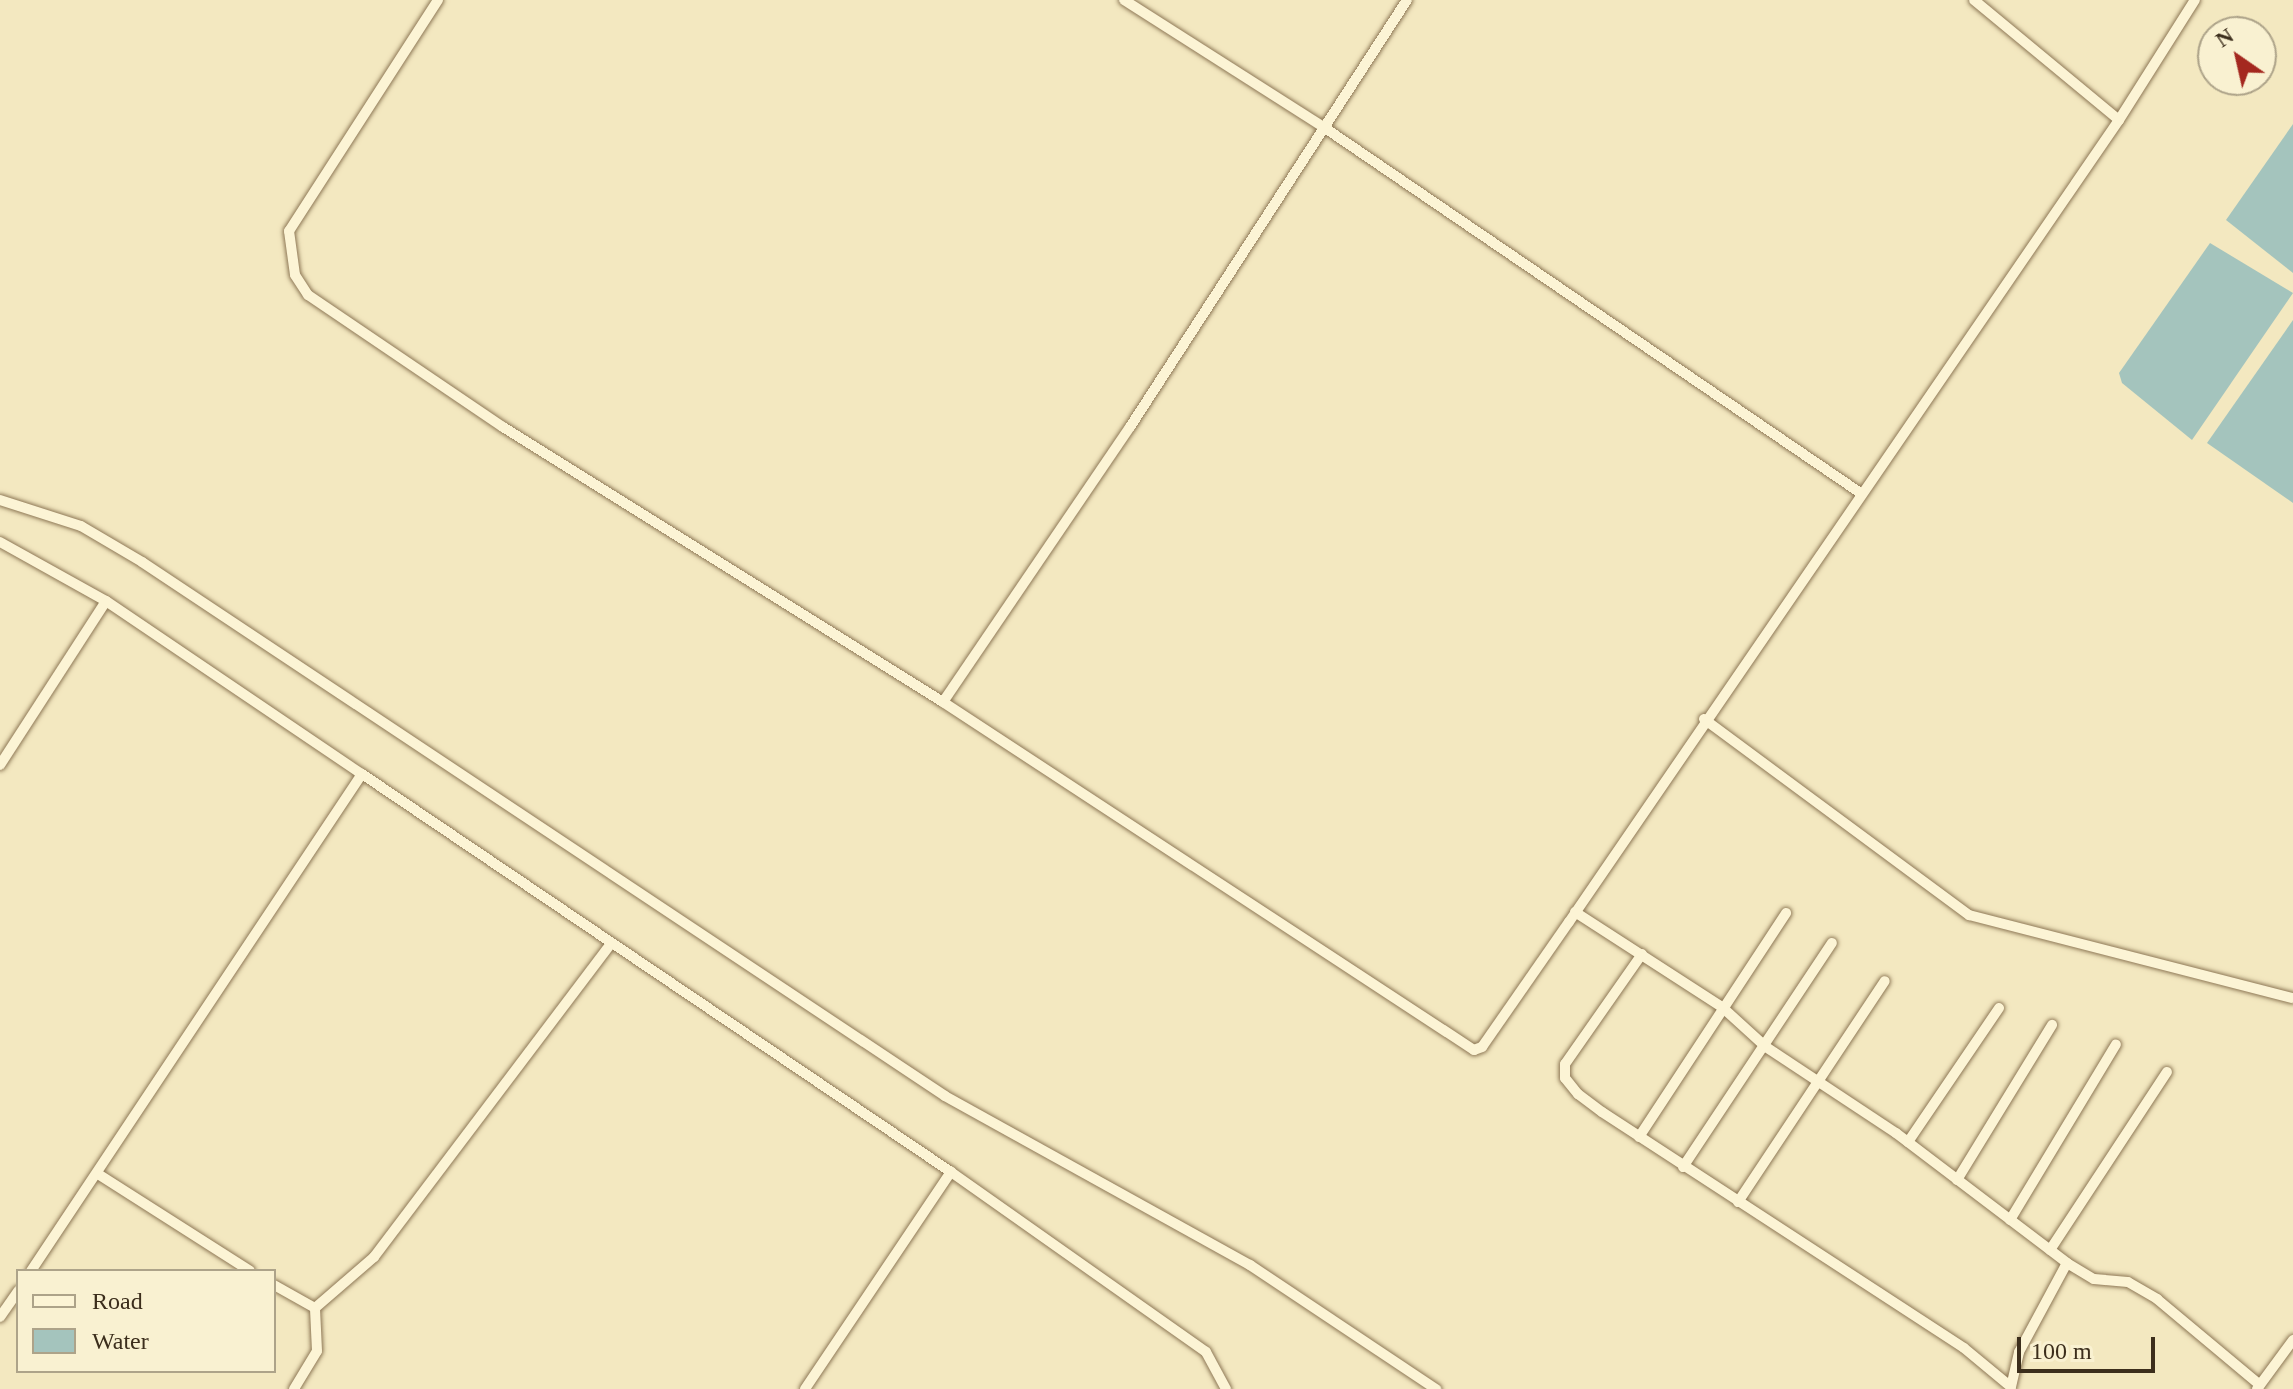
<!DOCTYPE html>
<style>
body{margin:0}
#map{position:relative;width:2293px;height:1389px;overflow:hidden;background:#f3e8c0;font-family:"Times New Roman",serif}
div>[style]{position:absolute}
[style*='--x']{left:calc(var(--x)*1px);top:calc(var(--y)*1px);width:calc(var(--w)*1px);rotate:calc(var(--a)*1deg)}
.water>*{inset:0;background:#a4c4bd}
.roads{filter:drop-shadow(0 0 2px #8e7856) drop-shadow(0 0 2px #8e7856)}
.minor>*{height:10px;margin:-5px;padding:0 5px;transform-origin:5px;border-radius:5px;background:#fcf4d5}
span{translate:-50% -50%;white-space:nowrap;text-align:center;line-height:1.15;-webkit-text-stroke:6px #f9f1d1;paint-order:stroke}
.legend{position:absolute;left:16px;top:1269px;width:260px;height:104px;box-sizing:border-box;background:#f9f1d1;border:2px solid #ada389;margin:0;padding:10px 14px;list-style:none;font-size:24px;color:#3c2e1c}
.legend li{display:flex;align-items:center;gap:16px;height:40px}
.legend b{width:40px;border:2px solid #ada389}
.north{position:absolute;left:2197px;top:16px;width:80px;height:80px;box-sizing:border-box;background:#f9f1d1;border:2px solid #ada389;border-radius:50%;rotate:326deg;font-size:22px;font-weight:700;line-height:32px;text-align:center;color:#3c2e1c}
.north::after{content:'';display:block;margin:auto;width:28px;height:36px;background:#a4281f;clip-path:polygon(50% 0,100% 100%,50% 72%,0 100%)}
.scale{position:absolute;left:2017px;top:1337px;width:138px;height:36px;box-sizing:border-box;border:4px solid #3c2e1c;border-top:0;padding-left:10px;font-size:24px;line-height:28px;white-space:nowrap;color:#3c2e1c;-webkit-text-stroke:6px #f9f1d1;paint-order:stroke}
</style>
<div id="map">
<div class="water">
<div style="clip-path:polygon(2293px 124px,2293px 273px,2226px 220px)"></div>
<div style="clip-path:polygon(2210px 243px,2293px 293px,2192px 440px,2122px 383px,2119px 373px)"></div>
<div style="clip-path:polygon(2293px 320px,2293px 503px,2207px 443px)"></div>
</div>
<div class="roads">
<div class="minor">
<div style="--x:438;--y:0;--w:275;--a:122.8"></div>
<div style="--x:289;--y:231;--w:44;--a:82.2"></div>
<div style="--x:295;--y:275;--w:24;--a:57"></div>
<div style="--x:308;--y:295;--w:235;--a:34.1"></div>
<div style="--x:503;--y:427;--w:519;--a:32.01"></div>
<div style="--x:943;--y:702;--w:635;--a:33.24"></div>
<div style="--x:1474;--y:1050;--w:9;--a:-21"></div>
<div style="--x:1482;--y:1047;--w:152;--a:-55.2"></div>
<div style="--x:1569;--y:922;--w:972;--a:-55.56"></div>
<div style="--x:2119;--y:120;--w:188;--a:-140.4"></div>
<div style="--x:1124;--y:0;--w:238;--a:32.5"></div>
<div style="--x:1325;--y:128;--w:650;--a:34.28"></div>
<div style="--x:2119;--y:120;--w:142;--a:-57.7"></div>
<div style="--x:0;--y:500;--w:85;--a:17.8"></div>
<div style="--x:81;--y:526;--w:71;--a:30.5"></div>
<div style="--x:142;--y:562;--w:964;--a:33.62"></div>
<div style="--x:945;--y:1096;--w:349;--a:29"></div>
<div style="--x:1250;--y:1265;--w:224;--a:33.7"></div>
<div style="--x:0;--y:542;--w:121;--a:29.1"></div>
<div style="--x:106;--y:601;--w:309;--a:34.1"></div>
<div style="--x:943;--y:702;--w:333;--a:-55.8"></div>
<div style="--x:1130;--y:427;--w:509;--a:-57.03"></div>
<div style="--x:1704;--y:719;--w:330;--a:36.5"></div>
<div style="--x:1969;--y:915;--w:334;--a:14.4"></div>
<div style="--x:0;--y:765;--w:195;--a:-57.1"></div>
<div style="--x:1575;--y:912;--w:175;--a:32.9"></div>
<div style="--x:1722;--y:1007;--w:59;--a:42.3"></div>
<div style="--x:1766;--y:1047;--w:156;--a:33.5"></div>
<div style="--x:1896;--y:1133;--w:215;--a:37.2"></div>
<div style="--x:2067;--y:1263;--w:31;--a:31"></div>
<div style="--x:2094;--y:1279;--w:34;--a:5"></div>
<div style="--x:2128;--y:1282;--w:34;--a:30"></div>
<div style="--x:2157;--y:1299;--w:134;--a:39.9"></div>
<div style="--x:1642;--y:954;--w:134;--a:125"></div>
<div style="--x:1565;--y:1064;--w:14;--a:90"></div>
<div style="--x:1565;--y:1078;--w:21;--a:51"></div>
<div style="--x:1578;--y:1094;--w:30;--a:37"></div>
<div style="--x:1602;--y:1112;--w:432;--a:33.1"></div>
<div style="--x:1964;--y:1348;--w:61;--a:39.7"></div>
<div style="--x:2011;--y:1387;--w:36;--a:-77"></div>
<div style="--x:2019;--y:1352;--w:101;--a:-61.7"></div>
<div style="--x:1639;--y:1137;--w:268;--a:-56.7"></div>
<div style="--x:1908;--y:1142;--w:162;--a:-55.8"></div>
<div style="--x:1683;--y:1167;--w:269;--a:-56.4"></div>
<div style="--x:98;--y:1174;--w:180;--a:32.5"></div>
<div style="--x:1957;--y:1180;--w:182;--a:-58.5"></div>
<div style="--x:1738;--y:1202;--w:265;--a:-56.4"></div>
<div style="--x:2010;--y:1220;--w:205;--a:-58.9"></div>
<div style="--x:2050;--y:1250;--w:213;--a:-56.7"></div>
<div style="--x:31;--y:1271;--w:597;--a:-56.34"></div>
<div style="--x:362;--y:774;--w:711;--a:34.05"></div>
<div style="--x:951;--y:1172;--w:312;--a:35.2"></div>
<div style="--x:1206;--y:1352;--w:42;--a:61.6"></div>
<div style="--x:274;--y:1285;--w:47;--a:29.3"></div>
<div style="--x:0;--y:1317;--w:32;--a:-55"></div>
<div style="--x:294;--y:1389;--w:44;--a:-58.8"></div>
<div style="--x:317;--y:1351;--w:43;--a:-92.7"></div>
<div style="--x:315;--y:1308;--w:78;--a:-40.8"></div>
<div style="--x:374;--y:1257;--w:393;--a:-52.9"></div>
<div style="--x:805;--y:1389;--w:262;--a:-56.1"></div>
<div style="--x:2257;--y:1389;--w:61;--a:-53.7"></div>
</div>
</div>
<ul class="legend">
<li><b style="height:10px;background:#fcf4d5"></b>Road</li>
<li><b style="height:22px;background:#a4c4bd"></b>Water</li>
</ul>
<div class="north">N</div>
<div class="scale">100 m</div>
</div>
